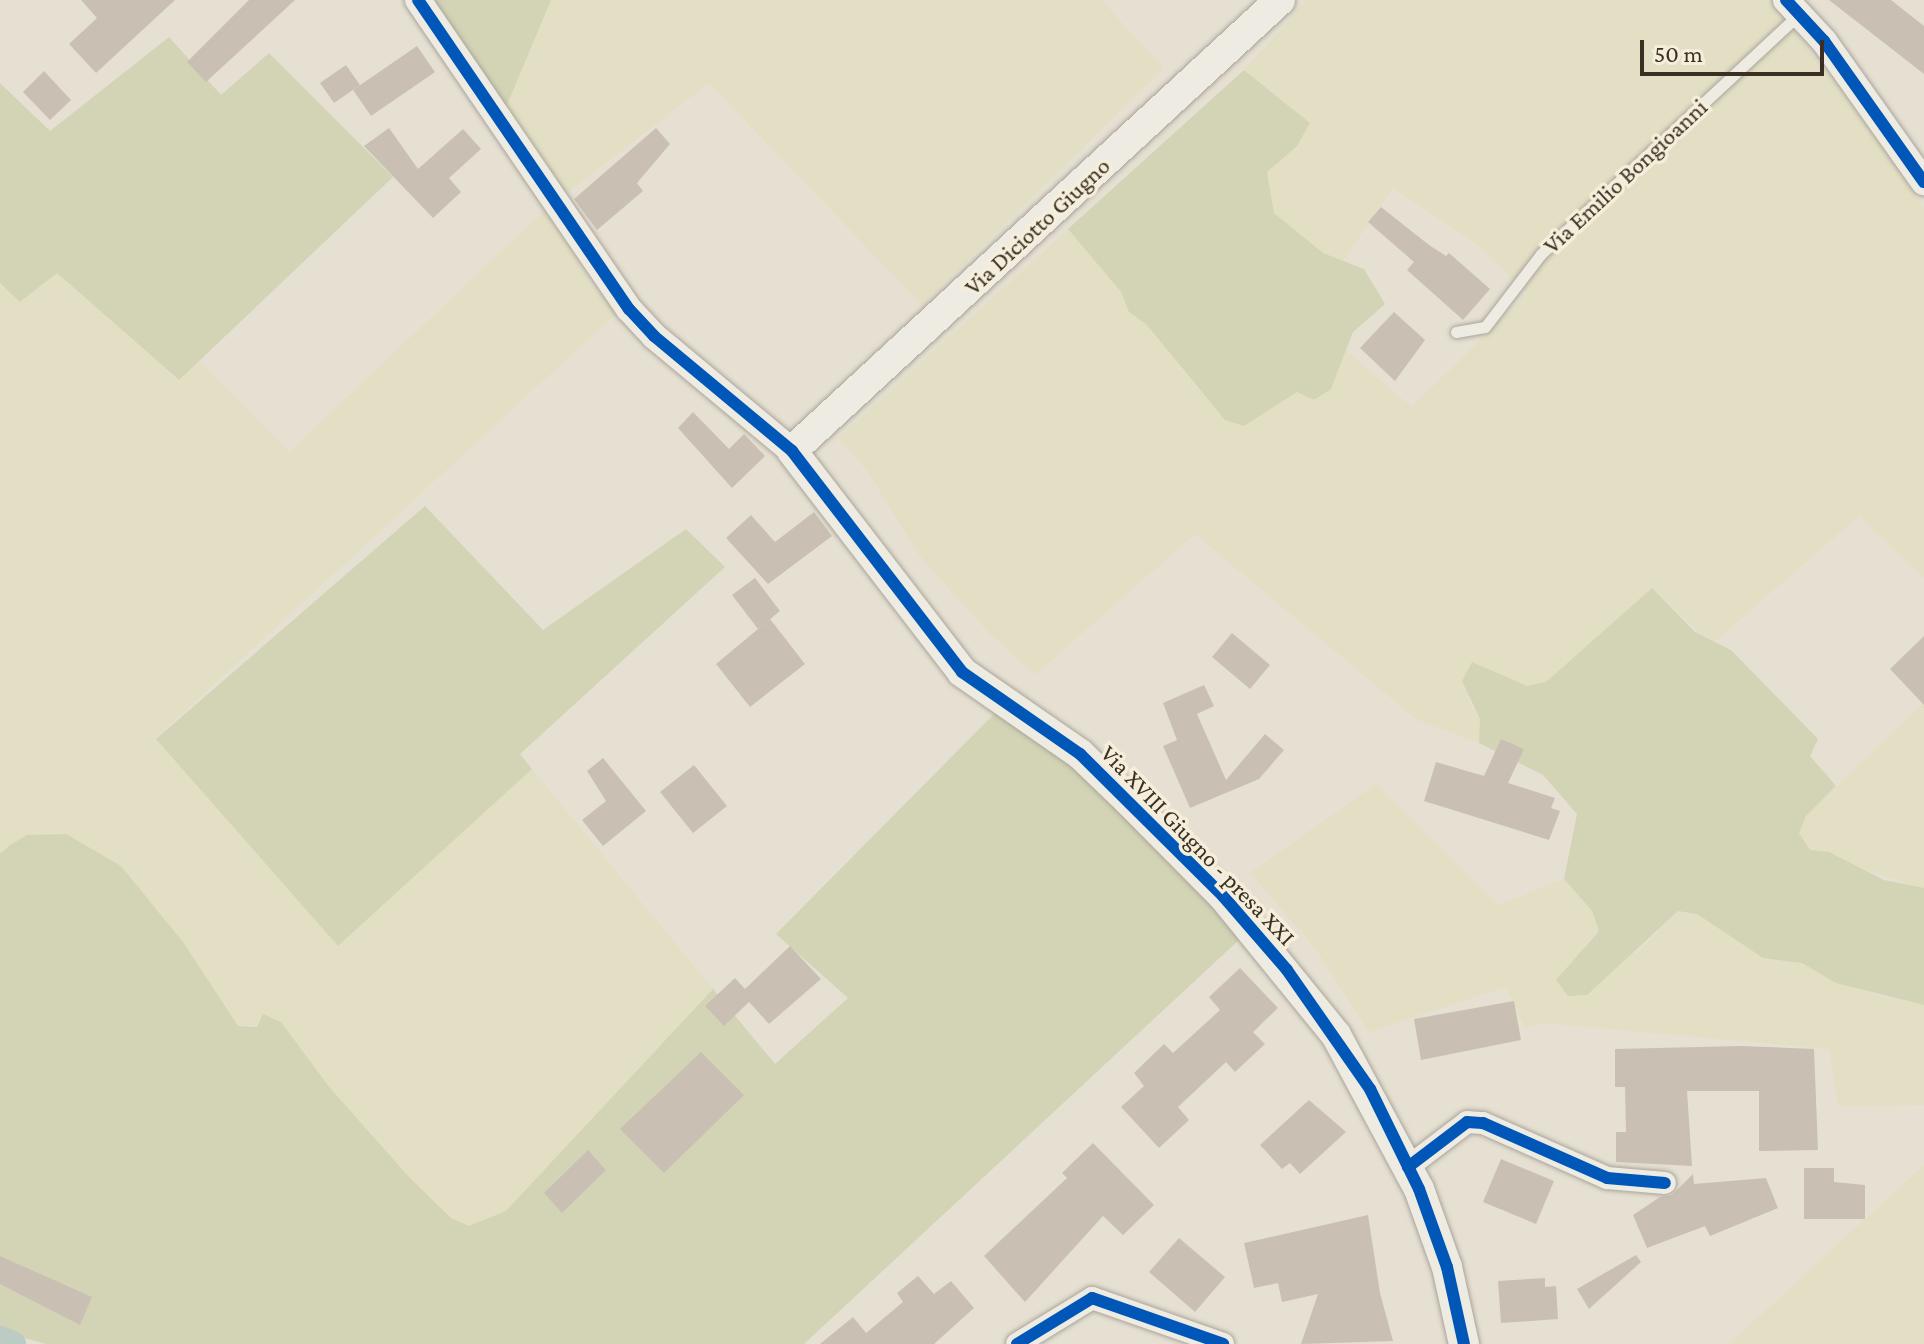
<!DOCTYPE html>
<style>
body{margin:0}
#map{position:relative;width:1924px;height:1344px;overflow:hidden;background:#e5e0d2;font-family:"Crimson Pro",serif}
div>[style]{position:absolute}
[style*='--x']{left:calc(var(--x)*1px);top:calc(var(--y)*1px);width:calc(var(--w)*1px);rotate:calc(var(--a)*1deg)}
.farmland>*{inset:0;background:#e3dfc4}
.green>*{inset:0;background:#d2d4b5}
.canal>*{height:26px;margin:-13px;padding:0 13px;transform-origin:13px;border-radius:13px;background:#bccbc3}
.building>*{inset:0;background:#c9c0b3}
.roads{filter:drop-shadow(0 0 2px #aba59a) drop-shadow(0 0 2px #aba59a)}
.service>*{height:11px;margin:-5.5px;padding:0 5.5px;transform-origin:5.5px;border-radius:5.5px;background:#eeebe3}
.minor>*{height:22px;margin:-11px;padding:0 11px;transform-origin:11px;border-radius:11px;background:#eeebe3}
.tertiary>*{height:26px;margin:-13px;padding:0 13px;transform-origin:13px;border-radius:13px;background:#eeebe3}
.secondary>*{height:30px;margin:-15px;padding:0 15px;transform-origin:15px;border-radius:15px;background:#eeebe3}
.cycleway>*{height:12px;margin:-6px;padding:0 6px;transform-origin:6px;border-radius:6px;background:#0057b8}
span{translate:-50% -50%;white-space:nowrap;text-align:center;line-height:1.15;-webkit-text-stroke:7px #f4eeda;paint-order:stroke}
.street-label{font-size:24px;color:#3a2f22}
.scale{position:absolute;left:1640px;top:40px;width:184px;height:36px;box-sizing:border-box;border:4px solid #3a2f22;border-top:0;padding-left:10px;font-size:24px;line-height:28px;white-space:nowrap;color:#3a2f22;-webkit-text-stroke:6px #f4eeda;paint-order:stroke}
</style>
<div id="map">
<div class="farmland">
<div style="clip-path:polygon(551px 0,1101px 0,1164px 68px,922px 305px,709px 83px,548px 208px,591px 284px,620px 310px,156px 738px,338px 946px,532px 769px,713px 989px,506px 1211px,469px 1226px,451px 1218px,409px 1177px,330px 1088px,281px 1022px,238px 1027px,183px 942px,121px 866px,66px 834px,46px 833px,10px 845px,0 854px,0 283px,21px 302px,57px 273px,178px 380px,197px 358px,289px 452px,547px 208px,496px 131px)"></div>
<div style="clip-path:polygon(1307px 0,1770px 0,1872px 131px,1924px 208px,1924px 578px,1859px 516px,1712px 644px,1652px 588px,1547px 682px,1468px 699px,1480px 719px,1479px 743px,1417px 720px,1195px 534px,1035px 675px,987px 631px,919px 555px,868px 472px,838px 438px,1068px 229px,1121px 292px,1129px 312px,1146px 324px,1197px 388px,1244px 426px,1297px 392px,1331px 389px,1346px 351px,1412px 407px,1528px 293px,1474px 242px,1393px 188px,1343px 261px,1323px 253px,1274px 213px,1267px 172px,1297px 146px,1293px 108px,1244px 70px)"></div>
<div style="clip-path:polygon(1924px 702px,1924px 888px,1922px 889px,1810px 850px,1798px 833px,1806px 816px)"></div>
<div style="clip-path:polygon(1376px 784px,1498px 905px,1564px 879px,1592px 911px,1599px 931px,1583px 946px,1637px 954px,1678px 911px,1697px 914px,1763px 958px,1802px 963px,1874px 995px,1924px 1005px,1924px 1105px,1838px 1106px,1829px 1049px,1542px 1023px,1525px 1028px,1506px 987px,1369px 1032px,1315px 948px,1250px 873px)"></div>
<div style="clip-path:polygon(1924px 1165px,1924px 1344px,1729px 1344px)"></div>
</div>
<div class="green">
<div style="clip-path:polygon(410px 0,551px 0,496px 131px)"></div>
<div style="clip-path:polygon(169px 37px,221px 95px,269px 53px,393px 177px,179px 380px,57px 273px,20px 302px,0 283px,0 83px,50px 131px)"></div>
<div style="clip-path:polygon(1244px 70px,1310px 123px,1297px 146px,1267px 172px,1274px 213px,1323px 253px,1364px 269px,1385px 304px,1353px 332px,1331px 389px,1314px 400px,1297px 392px,1244px 426px,1225px 420px,1146px 324px,1129px 312px,1121px 292px,1068px 229px)"></div>
<div style="clip-path:polygon(425px 506px,543px 630px,686px 529px,725px 567px,520px 754px,532px 769px,338px 946px,156px 739px)"></div>
<div style="clip-path:polygon(1652px 588px,1695px 632px,1731px 650px,1818px 739px,1810px 756px,1836px 786px,1806px 816px,1799px 833px,1810px 850px,1829px 852px,1884px 880px,1924px 888px,1924px 1005px,1836px 983px,1802px 963px,1763px 958px,1697px 914px,1678px 911px,1587px 995px,1568px 996px,1556px 980px,1599px 931px,1592px 911px,1564px 879px,1577px 814px,1543px 775px,1479px 743px,1480px 719px,1462px 681px,1472px 662px,1527px 686px,1546px 682px)"></div>
<div style="clip-path:polygon(1002px 706px,1160px 838px,1241px 938px,804px 1344px,46px 1344px,0 1331px,0 854px,10px 845px,27px 835px,66px 834px,121px 866px,183px 942px,238px 1026px,257px 1027px,263px 1014px,281px 1022px,330px 1088px,409px 1177px,451px 1218px,469px 1226px,506px 1211px,713px 989px,775px 1064px,848px 998px,776px 934px)"></div>
</div>
<div class="canal">
<div style="--x:0;--y:1339;--w:14;--a:21"></div>
</div>
<div class="building">
<div style="clip-path:polygon(81px 0,175px 0,96px 73px,69px 44px,97px 18px)"></div>
<div style="clip-path:polygon(249px 0,295px 0,206px 82px,187px 62px)"></div>
<div style="clip-path:polygon(1829px 0,1891px 0,1924px 26px,1924px 74px)"></div>
<div style="clip-path:polygon(417px 46px,435px 72px,371px 116px,353px 90px)"></div>
<div style="clip-path:polygon(346px 65px,360px 85px,334px 103px,320px 83px)"></div>
<div style="clip-path:polygon(44px 71px,71px 100px,50px 120px,23px 92px)"></div>
<div style="clip-path:polygon(389px 128px,418px 169px,463px 129px,481px 149px,449px 178px,461px 192px,433px 218px,364px 146px)"></div>
<div style="clip-path:polygon(656px 128px,670px 144px,637px 183px,643px 191px,597px 230px,574px 199px)"></div>
<div style="clip-path:polygon(1381px 207px,1429px 245px,1446px 256px,1449px 253px,1490px 289px,1463px 320px,1407px 270px,1414px 262px,1368px 222px)"></div>
<div style="clip-path:polygon(1394px 312px,1425px 340px,1395px 381px,1360px 348px)"></div>
<div style="clip-path:polygon(693px 412px,729px 449px,744px 434px,765px 456px,732px 488px,678px 428px)"></div>
<div style="clip-path:polygon(814px 512px,832px 536px,768px 584px,726px 538px,751px 515px,775px 542px)"></div>
<div style="clip-path:polygon(755px 578px,780px 611px,758px 629px,732px 595px)"></div>
<div style="clip-path:polygon(770px 619px,805px 664px,750px 707px,716px 664px)"></div>
<div style="clip-path:polygon(1232px 633px,1270px 665px,1250px 689px,1212px 657px)"></div>
<div style="clip-path:polygon(1924px 636px,1924px 705px,1890px 669px)"></div>
<div style="clip-path:polygon(1204px 685px,1214px 706px,1197px 714px,1226px 780px,1265px 734px,1284px 750px,1259px 779px,1190px 808px,1163px 746px,1177px 740px,1163px 703px)"></div>
<div style="clip-path:polygon(1501px 739px,1524px 749px,1508px 783px,1555px 798px,1551px 808px,1560px 811px,1549px 840px,1424px 801px,1436px 762px,1484px 776px)"></div>
<div style="clip-path:polygon(603px 758px,646px 811px,603px 846px,582px 820px,606px 801px,587px 771px)"></div>
<div style="clip-path:polygon(694px 765px,727px 806px,693px 833px,660px 792px)"></div>
<div style="clip-path:polygon(790px 946px,821px 979px,769px 1024px,749px 1002px,724px 1026px,705px 1006px,735px 978px,745px 989px)"></div>
<div style="clip-path:polygon(1240px 968px,1278px 1008px,1253px 1032px,1265px 1044px,1235px 1072px,1226px 1062px,1178px 1107px,1189px 1120px,1159px 1148px,1121px 1107px,1144px 1086px,1134px 1073px,1164px 1044px,1173px 1053px,1220px 1010px,1209px 997px)"></div>
<div style="clip-path:polygon(1514px 1001px,1521px 1040px,1421px 1060px,1414px 1019px)"></div>
<div style="clip-path:polygon(1741px 1046px,1814px 1049px,1818px 1150px,1759px 1151px,1759px 1091px,1687px 1091px,1692px 1166px,1616px 1162px,1616px 1132px,1626px 1132px,1625px 1087px,1615px 1087px,1615px 1049px)"></div>
<div style="clip-path:polygon(701px 1052px,744px 1095px,664px 1173px,620px 1129px)"></div>
<div style="clip-path:polygon(1309px 1100px,1346px 1132px,1300px 1174px,1290px 1163px,1282px 1169px,1260px 1145px)"></div>
<div style="clip-path:polygon(1093px 1143px,1154px 1205px,1123px 1235px,1103px 1216px,1025px 1302px,984px 1256px,1067px 1178px,1062px 1173px)"></div>
<div style="clip-path:polygon(588px 1150px,606px 1170px,562px 1213px,544px 1193px)"></div>
<div style="clip-path:polygon(1501px 1159px,1554px 1181px,1536px 1224px,1483px 1202px)"></div>
<div style="clip-path:polygon(1804px 1168px,1834px 1168px,1834px 1182px,1865px 1185px,1865px 1219px,1804px 1219px)"></div>
<div style="clip-path:polygon(1693px 1174px,1694px 1184px,1766px 1178px,1778px 1208px,1710px 1236px,1705px 1226px,1647px 1248px,1633px 1215px,1660px 1197px,1672px 1195px)"></div>
<div style="clip-path:polygon(1368px 1215px,1380px 1293px,1393px 1341px,1301px 1344px,1318px 1294px,1282px 1302px,1278px 1283px,1254px 1288px,1244px 1243px)"></div>
<div style="clip-path:polygon(1179px 1238px,1225px 1277px,1195px 1312px,1149px 1272px)"></div>
<div style="clip-path:polygon(1636px 1255px,1641px 1262px,1589px 1309px,1577px 1289px)"></div>
<div style="clip-path:polygon(0 1256px,92px 1297px,80px 1325px,0 1284px)"></div>
<div style="clip-path:polygon(918px 1276px,934px 1294px,951px 1281px,974px 1308px,934px 1344px,820px 1344px,853px 1317px,866px 1333px,903px 1302px,897px 1293px)"></div>
<div style="clip-path:polygon(1545px 1278px,1545px 1287px,1556px 1286px,1558px 1319px,1501px 1323px,1498px 1281px)"></div>
</div>
<div class="roads">
<div class="service">
<div style="--x:1456;--y:332;--w:29;--a:-10"></div>
<div style="--x:1485;--y:327;--w:92;--a:-52.5"></div>
<div style="--x:1541;--y:254;--w:352;--a:-42.9"></div>
</div>
<div class="minor">
<div style="--x:1408;--y:1167;--w:74;--a:-37.3"></div>
<div style="--x:1467;--y:1122;--w:16;--a:4"></div>
<div style="--x:1483;--y:1123;--w:136;--a:23.9"></div>
<div style="--x:1607;--y:1178;--w:58;--a:4.9"></div>
<div style="--x:1017;--y:1344;--w:88;--a:-31.5"></div>
<div style="--x:1092;--y:1298;--w:139;--a:19.3"></div>
</div>
<div class="tertiary">
<div style="--x:418;--y:0;--w:374;--a:55.7"></div>
<div style="--x:629;--y:309;--w:37;--a:47"></div>
<div style="--x:654;--y:336;--w:180;--a:39.8"></div>
<div style="--x:1786;--y:0;--w:56;--a:47.2"></div>
<div style="--x:1824;--y:41;--w:173;--a:54.7"></div>
</div>
<div class="secondary">
<div style="--x:1280;--y:0;--w:664;--a:137.26"></div>
<div style="--x:792;--y:451;--w:279;--a:52.4"></div>
<div style="--x:962;--y:672;--w:144;--a:34.8"></div>
<div style="--x:1080;--y:754;--w:68;--a:43.8"></div>
<div style="--x:1129;--y:801;--w:134;--a:45.3"></div>
<div style="--x:1223;--y:896;--w:179;--a:50.9"></div>
<div style="--x:1336;--y:1035;--w:175;--a:61.7"></div>
<div style="--x:1419;--y:1189;--w:83;--a:70.3"></div>
<div style="--x:1447;--y:1267;--w:79;--a:77.6"></div>
</div>
</div>
<div class="cycleway">
<div style="--x:418;--y:0;--w:374;--a:55.7"></div>
<div style="--x:629;--y:309;--w:37;--a:47"></div>
<div style="--x:654;--y:336;--w:180;--a:39.8"></div>
<div style="--x:792;--y:451;--w:279;--a:52.4"></div>
<div style="--x:962;--y:672;--w:144;--a:34.8"></div>
<div style="--x:1080;--y:754;--w:202;--a:44.8"></div>
<div style="--x:1223;--y:896;--w:98;--a:49.1"></div>
<div style="--x:1287;--y:970;--w:145;--a:55.1"></div>
<div style="--x:1370;--y:1089;--w:111;--a:63.9"></div>
<div style="--x:1419;--y:1189;--w:83;--a:70.3"></div>
<div style="--x:1447;--y:1267;--w:79;--a:77.6"></div>
<div style="--x:1786;--y:0;--w:56;--a:47.2"></div>
<div style="--x:1824;--y:41;--w:173;--a:54.7"></div>
<div style="--x:1408;--y:1167;--w:74;--a:-37.3"></div>
<div style="--x:1467;--y:1122;--w:16;--a:4"></div>
<div style="--x:1483;--y:1123;--w:136;--a:23.9"></div>
<div style="--x:1607;--y:1178;--w:58;--a:4.9"></div>
<div style="--x:1017;--y:1344;--w:88;--a:-31.5"></div>
<div style="--x:1092;--y:1298;--w:139;--a:19.3"></div>
</div>
<div class="street-label">
<span style="left:1625px;top:176px;rotate:-43deg">Via Emilio Bongioanni</span>
<span style="left:1037px;top:226px;rotate:-43deg">Via Diciotto Giugno</span>
<span style="left:1198px;top:845px;rotate:46deg">Via XVIII Giugno - presa XXI</span>
</div>
<div class="scale">50 m</div>
</div>
